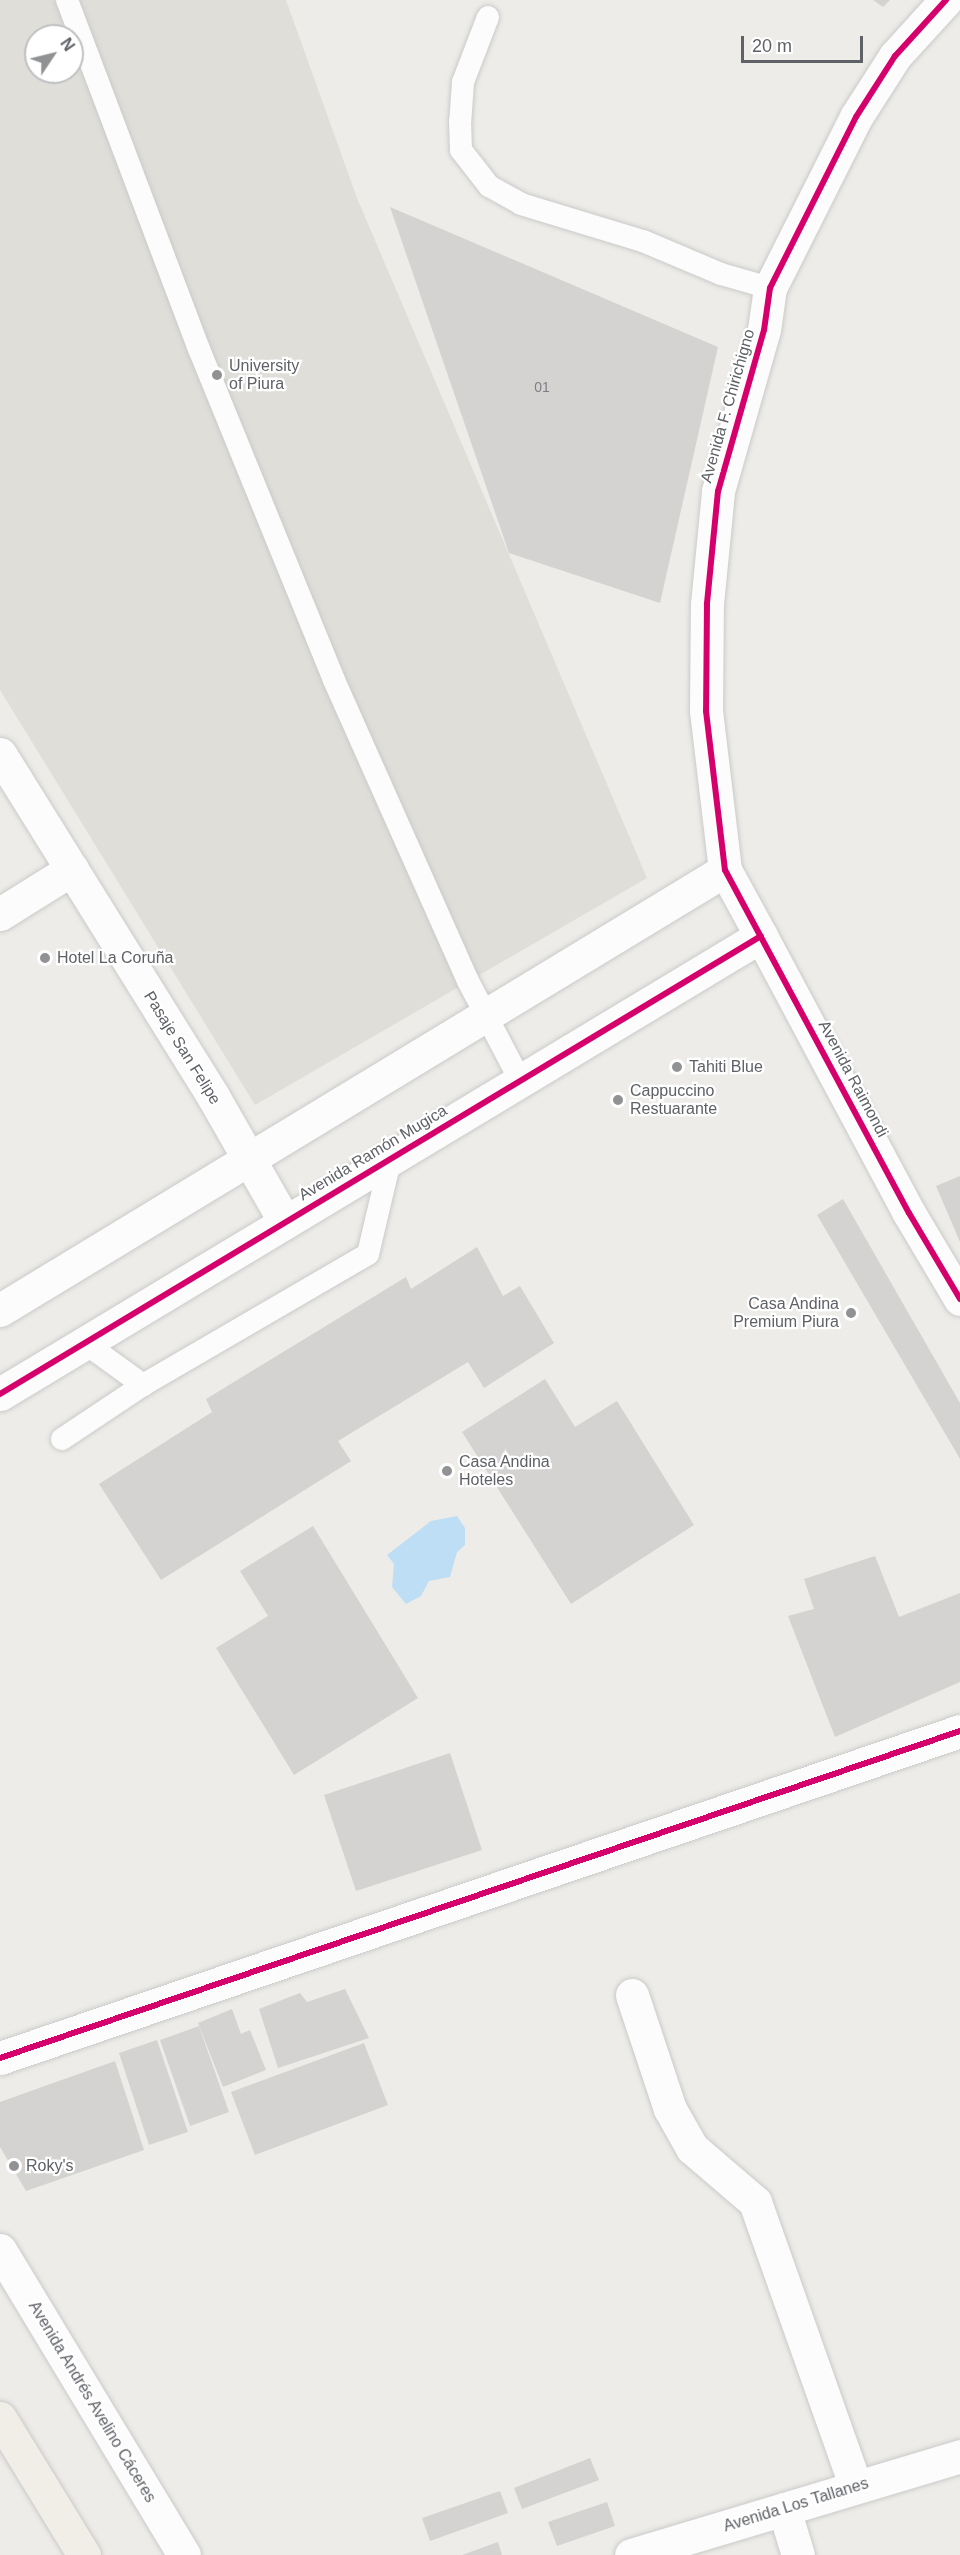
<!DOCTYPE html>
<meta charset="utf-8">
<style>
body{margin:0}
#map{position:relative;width:960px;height:2555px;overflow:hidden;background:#edece8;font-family:Helvetica,sans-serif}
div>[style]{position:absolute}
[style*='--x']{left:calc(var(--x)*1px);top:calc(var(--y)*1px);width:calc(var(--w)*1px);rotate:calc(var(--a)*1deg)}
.education>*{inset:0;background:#e0ded8}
.water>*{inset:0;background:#bedef5}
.building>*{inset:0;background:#d4d3d1}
.roads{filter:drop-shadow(0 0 2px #cacaca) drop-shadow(0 0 2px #cacaca)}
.service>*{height:22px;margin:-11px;padding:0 11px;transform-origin:11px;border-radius:11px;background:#fcfcfc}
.minor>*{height:33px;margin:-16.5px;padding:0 16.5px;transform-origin:16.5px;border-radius:16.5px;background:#fcfcfc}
.tertiary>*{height:33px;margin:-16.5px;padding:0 16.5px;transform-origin:16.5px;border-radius:16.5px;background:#fcfcfc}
.trunk>*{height:33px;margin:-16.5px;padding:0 16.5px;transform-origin:16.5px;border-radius:16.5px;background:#f0eee6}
.cycleway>*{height:6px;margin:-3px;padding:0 3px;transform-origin:3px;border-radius:3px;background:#d6006c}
.dots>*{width:16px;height:16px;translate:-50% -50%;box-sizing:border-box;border:3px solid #fff;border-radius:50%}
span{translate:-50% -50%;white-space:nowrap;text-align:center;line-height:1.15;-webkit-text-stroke:4.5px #fff;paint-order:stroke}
.number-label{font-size:14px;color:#7d7f82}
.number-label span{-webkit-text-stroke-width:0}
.poi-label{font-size:16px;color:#5e6166}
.left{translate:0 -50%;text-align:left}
.right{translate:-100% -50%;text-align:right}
.street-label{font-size:16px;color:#5e6166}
.north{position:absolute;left:24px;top:24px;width:60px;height:60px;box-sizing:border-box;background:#fff;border:2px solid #bfc0c2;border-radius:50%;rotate:55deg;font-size:16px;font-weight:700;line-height:24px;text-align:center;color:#5e6166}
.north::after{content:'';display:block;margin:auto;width:21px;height:27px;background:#909294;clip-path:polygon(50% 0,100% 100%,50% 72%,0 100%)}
.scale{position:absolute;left:741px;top:36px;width:122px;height:27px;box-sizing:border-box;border:3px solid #5e6166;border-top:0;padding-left:8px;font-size:18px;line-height:21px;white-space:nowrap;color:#5e6166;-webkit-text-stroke:4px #fff;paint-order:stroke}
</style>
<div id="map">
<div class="education">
<div style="clip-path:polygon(evenodd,0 0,286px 0,357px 198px,647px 878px,255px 1105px,0 690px,0 0,36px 36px,72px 36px,72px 72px,36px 72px,36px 36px)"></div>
</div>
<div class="water">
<div style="clip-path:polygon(457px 1516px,465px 1528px,465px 1545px,457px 1552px,450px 1577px,429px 1581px,421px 1596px,406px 1604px,392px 1587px,394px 1564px,387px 1555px,431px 1521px)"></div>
</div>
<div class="building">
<div style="clip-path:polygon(873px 0,890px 0,883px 7px)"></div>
<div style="clip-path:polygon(390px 207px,718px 347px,660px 603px,509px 553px)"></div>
<div style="clip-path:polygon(960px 1176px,960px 1242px,936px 1186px)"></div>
<div style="clip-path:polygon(843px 1199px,960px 1403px,960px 1459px,817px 1215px)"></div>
<div style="clip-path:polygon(477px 1247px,503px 1296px,520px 1286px,554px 1343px,484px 1388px,468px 1362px,338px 1441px,351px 1461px,161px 1580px,99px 1484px,212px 1412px,206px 1399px,406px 1277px,411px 1289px)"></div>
<div style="clip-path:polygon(545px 1379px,575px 1427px,617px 1401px,694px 1525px,571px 1604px,462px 1432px)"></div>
<div style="clip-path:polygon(313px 1526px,418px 1698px,294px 1775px,216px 1648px,268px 1616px,240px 1571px)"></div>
<div style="clip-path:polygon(875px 1556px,899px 1617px,960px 1593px,960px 1682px,835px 1737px,788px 1616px,814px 1609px,804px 1579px)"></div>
<div style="clip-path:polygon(450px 1753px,482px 1850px,356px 1891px,324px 1795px)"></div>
<div style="clip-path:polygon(345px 1989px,369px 2038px,278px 2068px,259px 2009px,300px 1993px,307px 2002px)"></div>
<div style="clip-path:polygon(232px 2009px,241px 2034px,250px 2030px,266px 2070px,223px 2087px,198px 2023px)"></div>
<div style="clip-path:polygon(199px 2026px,229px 2112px,190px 2126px,160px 2040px)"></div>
<div style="clip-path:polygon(157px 2040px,188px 2132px,149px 2145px,119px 2053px)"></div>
<div style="clip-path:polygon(364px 2043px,388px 2105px,255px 2155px,231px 2092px)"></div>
<div style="clip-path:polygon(115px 2061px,144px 2150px,26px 2191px,0 2147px,0 2102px)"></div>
<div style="clip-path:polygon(590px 2458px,599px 2480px,522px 2509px,514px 2488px)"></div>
<div style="clip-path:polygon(500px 2491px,508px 2513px,430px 2541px,422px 2518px)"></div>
<div style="clip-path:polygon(607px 2502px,615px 2526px,557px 2546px,548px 2522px)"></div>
<div style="clip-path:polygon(498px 2542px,502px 2555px,462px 2555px)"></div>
</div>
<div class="roads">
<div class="service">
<div style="--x:67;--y:0;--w:373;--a:69.3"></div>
<div style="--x:199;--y:349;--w:357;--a:67.8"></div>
<div style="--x:334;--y:680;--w:329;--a:66"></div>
<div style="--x:468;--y:981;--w:112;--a:62.3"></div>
<div style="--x:488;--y:17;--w:70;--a:111"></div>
<div style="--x:463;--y:82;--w:39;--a:94"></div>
<div style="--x:460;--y:121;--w:29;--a:88"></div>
<div style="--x:461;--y:150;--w:46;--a:52.1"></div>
<div style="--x:489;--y:186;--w:37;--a:29"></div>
<div style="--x:521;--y:204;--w:127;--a:16.9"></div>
<div style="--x:643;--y:241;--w:85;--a:22.9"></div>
<div style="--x:721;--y:274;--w:51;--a:15.9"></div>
<div style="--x:85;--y:1343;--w:72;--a:35.9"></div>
<div style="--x:143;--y:1385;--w:260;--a:-30.2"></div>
<div style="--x:368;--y:1254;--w:100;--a:-76.7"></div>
<div style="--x:62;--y:1439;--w:97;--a:-33.7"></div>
</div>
<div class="minor">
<div style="--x:0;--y:754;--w:405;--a:58.1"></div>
<div style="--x:214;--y:1098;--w:143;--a:60.2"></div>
<div style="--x:0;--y:914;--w:85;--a:-32"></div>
<div style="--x:761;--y:936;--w:314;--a:61.9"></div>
<div style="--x:909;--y:1213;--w:100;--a:59.3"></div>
<div style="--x:632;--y:1995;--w:120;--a:71.6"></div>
<div style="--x:670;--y:2109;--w:45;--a:60.6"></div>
<div style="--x:692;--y:2148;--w:83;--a:40.6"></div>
<div style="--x:755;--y:2202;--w:302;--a:70.5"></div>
<div style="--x:0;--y:2058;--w:1014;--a:-18.81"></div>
<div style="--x:784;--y:2509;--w:48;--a:73.1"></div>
<div style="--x:631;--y:2555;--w:344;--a:-16.7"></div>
</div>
<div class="tertiary">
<div style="--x:0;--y:1310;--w:848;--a:-31.25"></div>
<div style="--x:0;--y:1394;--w:888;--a:-31.04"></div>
<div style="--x:761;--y:936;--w:75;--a:-118.6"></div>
<div style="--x:725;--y:870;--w:160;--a:-96.8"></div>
<div style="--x:706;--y:711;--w:107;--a:-89.5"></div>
<div style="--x:707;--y:604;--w:114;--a:-84.4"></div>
<div style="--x:718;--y:491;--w:167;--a:-74.1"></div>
<div style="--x:764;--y:330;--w:42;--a:-81.9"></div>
<div style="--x:770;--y:288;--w:191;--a:-63.3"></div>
<div style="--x:856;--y:117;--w:72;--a:-57.4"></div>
<div style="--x:895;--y:56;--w:76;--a:-47.7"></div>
<div style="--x:0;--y:2250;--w:356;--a:58.9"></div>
</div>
<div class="trunk">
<div style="--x:0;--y:2418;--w:161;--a:58.5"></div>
</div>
</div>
<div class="cycleway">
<div style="--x:946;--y:0;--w:76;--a:132.3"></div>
<div style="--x:895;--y:56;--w:72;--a:122.6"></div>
<div style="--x:856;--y:117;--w:191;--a:116.7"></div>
<div style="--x:770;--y:288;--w:42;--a:98.1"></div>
<div style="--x:764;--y:330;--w:167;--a:105.9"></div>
<div style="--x:718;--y:491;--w:114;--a:95.6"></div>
<div style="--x:707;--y:604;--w:107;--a:90.5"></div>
<div style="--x:706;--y:711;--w:160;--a:83.2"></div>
<div style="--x:725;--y:870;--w:389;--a:61.8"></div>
<div style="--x:909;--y:1213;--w:100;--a:59.3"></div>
<div style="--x:0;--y:1394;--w:888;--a:-31.04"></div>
<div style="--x:0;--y:2058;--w:1014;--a:-18.81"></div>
</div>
<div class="dots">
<div style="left:217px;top:375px;background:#909294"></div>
<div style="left:45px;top:958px;background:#909294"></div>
<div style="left:677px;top:1067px;background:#909294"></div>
<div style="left:618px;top:1100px;background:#909294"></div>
<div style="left:851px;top:1313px;background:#909294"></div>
<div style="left:447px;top:1471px;background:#909294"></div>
<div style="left:14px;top:2166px;background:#909294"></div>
</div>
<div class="number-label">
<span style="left:542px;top:387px">01</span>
</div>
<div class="poi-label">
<span class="left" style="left:229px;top:375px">University<br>of Piura</span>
<span class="left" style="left:57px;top:958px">Hotel La Coruña</span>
<span class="left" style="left:689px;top:1067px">Tahiti Blue</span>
<span class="left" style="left:630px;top:1100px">Cappuccino<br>Restuarante</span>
<span class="right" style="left:839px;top:1313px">Casa Andina<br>Premium Piura</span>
<span class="left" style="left:459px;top:1471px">Casa Andina<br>Hoteles</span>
<span class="left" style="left:26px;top:2166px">Roky's</span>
</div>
<div class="street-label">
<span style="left:728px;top:406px;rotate:-74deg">Avenida F. Chirichigno</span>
<span style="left:182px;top:1048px;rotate:58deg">Pasaje San Felipe</span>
<span style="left:853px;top:1079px;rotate:62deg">Avenida Raimondi</span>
<span style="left:373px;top:1153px;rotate:-31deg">Avenida Ramón Mugica</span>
<span style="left:92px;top:2402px;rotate:59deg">Avenida Andrés Avelino Cáceres</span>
<span style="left:796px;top:2505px;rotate:-17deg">Avenida Los Tallanes</span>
</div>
<div class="north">N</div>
<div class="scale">20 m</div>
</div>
